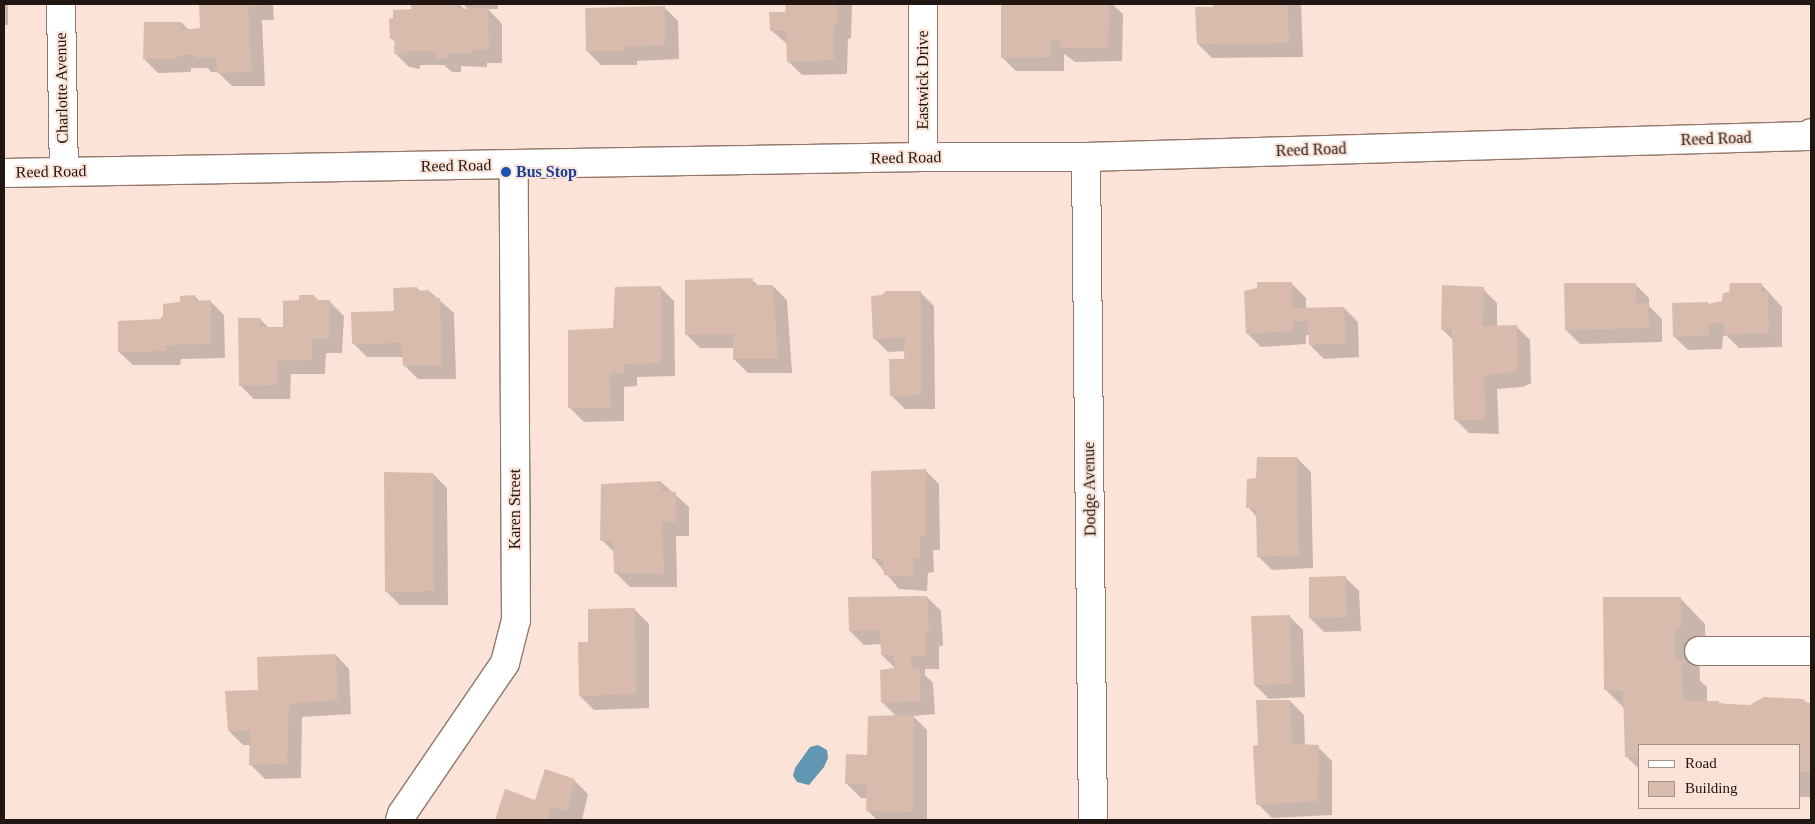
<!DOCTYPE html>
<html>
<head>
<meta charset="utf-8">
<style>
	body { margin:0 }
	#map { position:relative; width:1815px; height:824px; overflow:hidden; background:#fbe3d8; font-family:Georgia,serif }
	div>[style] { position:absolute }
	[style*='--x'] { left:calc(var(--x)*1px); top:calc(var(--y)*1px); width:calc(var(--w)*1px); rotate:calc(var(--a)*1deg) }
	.water>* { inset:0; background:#6197b2 }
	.shadow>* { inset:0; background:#0003 }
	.building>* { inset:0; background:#d8bbad }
	.roads { filter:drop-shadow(1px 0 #92776a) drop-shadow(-1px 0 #92776a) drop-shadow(0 1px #92776a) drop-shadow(0 -1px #92776a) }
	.street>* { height:28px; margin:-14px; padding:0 14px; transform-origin:14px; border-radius:14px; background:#fff }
	.secondary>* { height:28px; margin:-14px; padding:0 14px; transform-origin:14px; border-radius:14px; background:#fff }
	.dots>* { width:14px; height:14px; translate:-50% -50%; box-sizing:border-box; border:2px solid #fbe3d8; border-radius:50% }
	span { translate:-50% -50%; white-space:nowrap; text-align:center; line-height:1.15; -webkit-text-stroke:4px #fbe3d8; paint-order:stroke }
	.street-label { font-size:16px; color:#211611 }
	.transit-label { font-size:16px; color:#164399; font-weight:700 }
	.left { translate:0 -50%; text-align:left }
	.frame { position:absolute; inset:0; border:5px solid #211611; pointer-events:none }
	.legend { position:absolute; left:1638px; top:744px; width:162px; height:65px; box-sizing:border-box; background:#fbe3d8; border:1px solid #a49188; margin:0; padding:6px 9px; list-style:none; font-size:15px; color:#211611 }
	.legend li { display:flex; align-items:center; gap:10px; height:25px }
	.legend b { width:25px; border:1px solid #a49188 }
</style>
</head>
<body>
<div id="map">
	<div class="water">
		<div style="clip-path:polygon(818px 745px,827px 750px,828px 758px,824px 767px,809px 785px,797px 782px,793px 776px,795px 768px,810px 747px)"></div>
	</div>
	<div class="shadow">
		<div style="clip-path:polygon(4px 4px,8px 4px,8px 25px,4px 25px)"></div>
		<div style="clip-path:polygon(201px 4px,273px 4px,274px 20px,262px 20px,265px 86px,232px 86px,218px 72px,211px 72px,208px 68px,191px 68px,191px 72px,158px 73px,144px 59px,182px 23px,189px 30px,201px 29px)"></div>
		<div style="clip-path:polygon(449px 4px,459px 4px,465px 10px,469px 10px,463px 4px,498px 4px,498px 9px,488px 9px,502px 24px,502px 63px,487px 63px,487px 67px,461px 66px,461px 72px,452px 72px,444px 65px,420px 65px,420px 69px,409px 67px,395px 53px,396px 43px,391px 38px)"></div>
		<div style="clip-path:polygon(787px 4px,852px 4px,851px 38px,848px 39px,847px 74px,802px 75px,788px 61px,787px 44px,771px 30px,786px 13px)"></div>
		<div style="clip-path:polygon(1002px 4px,1112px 4px,1123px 14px,1122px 61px,1075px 62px,1064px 54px,1064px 71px,1016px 71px,1002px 57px)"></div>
		<div style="clip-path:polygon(1214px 4px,1301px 4px,1303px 57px,1212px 58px,1198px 44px)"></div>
		<div style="clip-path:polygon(664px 7px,678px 21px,679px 59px,637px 61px,637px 65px,601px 65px,587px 51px)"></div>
		<div style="clip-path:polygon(752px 280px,759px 286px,773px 286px,787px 300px,792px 373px,748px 373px,734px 359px,734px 348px,700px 348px,686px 334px)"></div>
		<div style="clip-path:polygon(1292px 284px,1306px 298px,1306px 309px,1344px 308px,1358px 322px,1359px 357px,1324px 359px,1310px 345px,1310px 335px,1306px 335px,1306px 344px,1261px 347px,1247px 333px,1258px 289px)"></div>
		<div style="clip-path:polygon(1635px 284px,1649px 298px,1649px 306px,1662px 319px,1662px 342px,1580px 344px,1566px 330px)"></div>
		<div style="clip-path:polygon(1761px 284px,1782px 307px,1782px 347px,1739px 348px,1727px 336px,1723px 336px,1722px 349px,1688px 350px,1674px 336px,1708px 303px,1710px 305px,1723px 302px)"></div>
		<div style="clip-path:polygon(660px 287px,674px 301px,675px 376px,637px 377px,637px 386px,624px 387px,624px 421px,584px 422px,570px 408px)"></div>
		<div style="clip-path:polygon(417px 288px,421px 292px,429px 291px,454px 313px,456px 379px,418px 379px,404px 365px,403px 357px,367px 357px,353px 343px,395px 312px)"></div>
		<div style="clip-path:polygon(1483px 289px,1497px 303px,1497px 327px,1516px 326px,1530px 340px,1531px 383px,1523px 387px,1497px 389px,1499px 434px,1469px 433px,1455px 419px,1454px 341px,1442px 329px)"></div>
		<div style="clip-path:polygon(920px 292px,934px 306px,935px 409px,905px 409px,891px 395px,905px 360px,906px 351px,888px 352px,874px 338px)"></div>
		<div style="clip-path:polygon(195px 296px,200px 302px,210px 301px,224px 315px,225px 358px,181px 359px,180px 365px,133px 365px,119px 352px,164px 316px)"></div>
		<div style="clip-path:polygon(314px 296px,319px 301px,330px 302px,344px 316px,342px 353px,326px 353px,325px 374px,291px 374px,290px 399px,254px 399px,240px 385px,260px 319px,269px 328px,284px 328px,300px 302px)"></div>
		<div style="clip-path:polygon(1297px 458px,1311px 472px,1313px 568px,1272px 570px,1258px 556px,1257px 517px,1248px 507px,1257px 479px)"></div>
		<div style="clip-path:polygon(925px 470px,939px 484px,940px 550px,933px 550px,934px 572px,928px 573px,927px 591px,899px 589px,874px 559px)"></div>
		<div style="clip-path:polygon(433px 474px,447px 488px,448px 605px,400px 605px,386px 591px)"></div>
		<div style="clip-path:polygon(661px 482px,689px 507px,689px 536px,676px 536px,677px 587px,630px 587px,616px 573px,615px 553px,602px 540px)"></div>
		<div style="clip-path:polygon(1345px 577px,1359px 591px,1361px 631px,1324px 632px,1310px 618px)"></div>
		<div style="clip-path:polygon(927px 597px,941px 611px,943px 646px,939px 646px,939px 669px,925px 669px,925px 675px,933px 683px,935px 714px,913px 716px,927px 730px,927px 820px,877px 820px,868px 811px,868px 798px,861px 798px,847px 784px,896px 716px,883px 703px,896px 669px,882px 655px,882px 644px,864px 645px,850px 631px)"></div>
		<div style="clip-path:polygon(1680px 598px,1705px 624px,1706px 653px,1699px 653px,1700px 681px,1707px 687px,1707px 702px,1750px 706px,1804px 701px,1811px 704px,1811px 797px,1799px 797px,1799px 745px,1639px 745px,1639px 769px,1626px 756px,1625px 709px,1605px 689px)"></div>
		<div style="clip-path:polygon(635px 610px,649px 624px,649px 708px,594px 710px,580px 696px,589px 643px)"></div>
		<div style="clip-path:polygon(1289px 616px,1303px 630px,1305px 697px,1269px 699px,1255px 685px)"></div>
		<div style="clip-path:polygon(336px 655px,349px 669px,351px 714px,302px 717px,301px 778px,265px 779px,251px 765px,251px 745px,243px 745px,229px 731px,259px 692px)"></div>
		<div style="clip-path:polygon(1290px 701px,1304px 715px,1305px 746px,1318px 747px,1332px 761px,1332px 815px,1272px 818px,1258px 804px,1259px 747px)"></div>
		<div style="clip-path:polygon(574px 780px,588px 794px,582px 820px,496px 820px,506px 790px,536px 802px)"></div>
	</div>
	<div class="building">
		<div style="clip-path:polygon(199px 4px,260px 4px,260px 6px,248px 7px,252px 72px,217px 73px,216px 58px,196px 58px,197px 55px,178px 55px,177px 59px,143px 59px,144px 22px,182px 22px,182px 30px,200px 28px)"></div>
		<div style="clip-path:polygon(411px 4px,457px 4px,457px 9px,488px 8px,489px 49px,474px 50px,473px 53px,448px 53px,447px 59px,437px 59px,437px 51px,407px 51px,406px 55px,394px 54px,395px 39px,390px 39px,389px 19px,393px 18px,393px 10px,411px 9px)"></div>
		<div style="clip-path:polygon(786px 4px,838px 4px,838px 25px,834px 25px,834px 60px,787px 62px,786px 31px,770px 31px,769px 12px,785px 12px)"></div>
		<div style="clip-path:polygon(1001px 4px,1109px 4px,1108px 48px,1060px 48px,1060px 40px,1051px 40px,1051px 57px,1001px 58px)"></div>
		<div style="clip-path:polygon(1213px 4px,1288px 4px,1289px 43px,1197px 44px,1195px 7px,1213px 7px)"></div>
		<div style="clip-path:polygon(665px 6px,665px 45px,624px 47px,624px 51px,586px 51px,585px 8px)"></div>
		<div style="clip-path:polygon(753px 278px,752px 285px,773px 285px,778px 359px,733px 359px,733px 334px,685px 335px,685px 280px)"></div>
		<div style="clip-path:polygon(1257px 282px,1292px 282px,1292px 305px,1295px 308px,1344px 307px,1346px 343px,1309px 345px,1308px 321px,1293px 321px,1293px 331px,1246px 334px,1244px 291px,1257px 288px)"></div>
		<div style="clip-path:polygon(1564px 283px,1636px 283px,1636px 303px,1648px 303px,1649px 328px,1565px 330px)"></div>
		<div style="clip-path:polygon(1730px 283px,1762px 283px,1761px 291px,1768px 292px,1769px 333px,1724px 335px,1723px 322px,1709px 323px,1709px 335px,1673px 337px,1672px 303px,1708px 302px,1708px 304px,1722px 301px,1723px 293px,1729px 292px)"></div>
		<div style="clip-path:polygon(1442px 285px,1484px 287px,1483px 326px,1517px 325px,1518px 369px,1509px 373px,1484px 375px,1485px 420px,1454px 420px,1452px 329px,1441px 330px)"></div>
		<div style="clip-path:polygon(661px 286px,661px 363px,623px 364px,624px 373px,610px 373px,611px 408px,568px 408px,568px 330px,613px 328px,615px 287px)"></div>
		<div style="clip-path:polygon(417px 287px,418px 291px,429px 290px,429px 297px,440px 298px,442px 365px,403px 366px,401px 343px,352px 344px,351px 312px,394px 311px,393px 288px)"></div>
		<div style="clip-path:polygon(886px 291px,921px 291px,921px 395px,890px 396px,889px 359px,904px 359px,905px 337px,873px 339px,871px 296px,882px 295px)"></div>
		<div style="clip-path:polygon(195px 295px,195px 301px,211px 300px,211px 344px,167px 345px,167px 351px,118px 352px,118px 321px,160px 319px,163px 315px,163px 304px,180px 302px,180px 296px)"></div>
		<div style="clip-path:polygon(299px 295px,314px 295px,315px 300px,330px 300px,329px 339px,312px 339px,312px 360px,277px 361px,277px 385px,239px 386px,238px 318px,261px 318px,260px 327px,283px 327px,283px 301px,299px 300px)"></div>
		<div style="clip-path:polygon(1257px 457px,1297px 457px,1299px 555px,1257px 557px,1256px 508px,1246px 508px,1247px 479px,1256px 478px)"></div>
		<div style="clip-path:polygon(926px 469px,926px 536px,920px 536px,920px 558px,914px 559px,914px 577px,884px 575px,883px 559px,872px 559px,871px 471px)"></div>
		<div style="clip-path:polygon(384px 472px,433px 473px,434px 591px,385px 592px)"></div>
		<div style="clip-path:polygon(661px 481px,662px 491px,676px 492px,676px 522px,662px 522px,664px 574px,614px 573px,613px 541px,600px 541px,601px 484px)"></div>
		<div style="clip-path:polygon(1346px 576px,1347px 617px,1309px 618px,1309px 577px)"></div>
		<div style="clip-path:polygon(927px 596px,929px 633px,926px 632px,926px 656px,911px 656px,912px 668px,919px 668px,921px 701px,881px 703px,880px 670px,894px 668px,894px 655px,881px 655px,880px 630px,849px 631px,848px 597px)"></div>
		<div style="clip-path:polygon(1603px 597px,1681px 597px,1681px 629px,1675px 628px,1675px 661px,1682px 661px,1683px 701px,1719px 701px,1719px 704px,1750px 705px,1764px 697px,1804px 699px,1805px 703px,1811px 703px,1811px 772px,1799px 772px,1799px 745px,1639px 745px,1639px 757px,1625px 757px,1623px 691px,1604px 690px)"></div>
		<div style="clip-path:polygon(635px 608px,636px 694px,579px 696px,578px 642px,588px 642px,588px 609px)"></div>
		<div style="clip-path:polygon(1290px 615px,1292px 684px,1254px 685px,1251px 616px)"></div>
		<div style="clip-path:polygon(336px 654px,338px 700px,289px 704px,287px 764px,249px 765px,250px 731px,228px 731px,225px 691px,258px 690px,257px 657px)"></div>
		<div style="clip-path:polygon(1256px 700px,1290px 700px,1292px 744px,1319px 745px,1318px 801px,1256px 805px,1253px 746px,1258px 745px)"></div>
		<div style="clip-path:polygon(914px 715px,913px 812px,866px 811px,867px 785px,845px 784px,846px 754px,867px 755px,868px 716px)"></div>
		<div style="clip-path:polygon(545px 769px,575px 779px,567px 812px,552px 806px,547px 820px,495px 820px,505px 789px,535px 800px)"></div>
	</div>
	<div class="roads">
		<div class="street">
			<div style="--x:61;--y:4;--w:168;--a:89"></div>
			<div style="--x:923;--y:4;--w:153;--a:90"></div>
			<div style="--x:1086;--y:157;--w:663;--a:89.4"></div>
			<div style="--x:1699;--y:651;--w:112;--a:0"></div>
			<div style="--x:400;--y:820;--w:6;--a:-72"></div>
			<div style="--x:402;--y:814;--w:183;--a:-55.7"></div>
			<div style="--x:505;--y:663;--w:44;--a:-75.7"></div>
			<div style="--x:516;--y:620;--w:455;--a:-90.3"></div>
		</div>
		<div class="secondary">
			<div style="--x:4;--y:173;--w:919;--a:-1"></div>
			<div style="--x:923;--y:157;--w:163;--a:0"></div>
			<div style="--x:1086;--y:157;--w:722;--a:-1.67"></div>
			<div style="--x:1808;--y:136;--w:4;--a:-45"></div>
		</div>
	</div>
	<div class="dots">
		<div style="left:506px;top:172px;background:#1a4fb4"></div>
	</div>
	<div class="street-label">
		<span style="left:923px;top:80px;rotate:-90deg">Eastwick Drive</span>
		<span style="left:62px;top:88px;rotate:-91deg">Charlotte Avenue</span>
		<span style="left:1716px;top:139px;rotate:-2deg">Reed Road</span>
		<span style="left:1311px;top:150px;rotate:-2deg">Reed Road</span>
		<span style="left:906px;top:158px;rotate:-1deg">Reed Road</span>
		<span style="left:456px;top:166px;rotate:-1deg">Reed Road</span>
		<span style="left:51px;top:172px;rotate:-1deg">Reed Road</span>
		<span style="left:1090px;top:489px;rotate:-91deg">Dodge Avenue</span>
		<span style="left:515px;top:509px;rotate:-90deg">Karen Street</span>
	</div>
	<div class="transit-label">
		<span class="left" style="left:516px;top:172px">Bus Stop</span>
	</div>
	<div class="frame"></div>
	<ul class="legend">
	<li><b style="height:6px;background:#fff"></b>Road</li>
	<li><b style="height:14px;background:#d8bbad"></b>Building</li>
	</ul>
</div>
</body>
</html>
